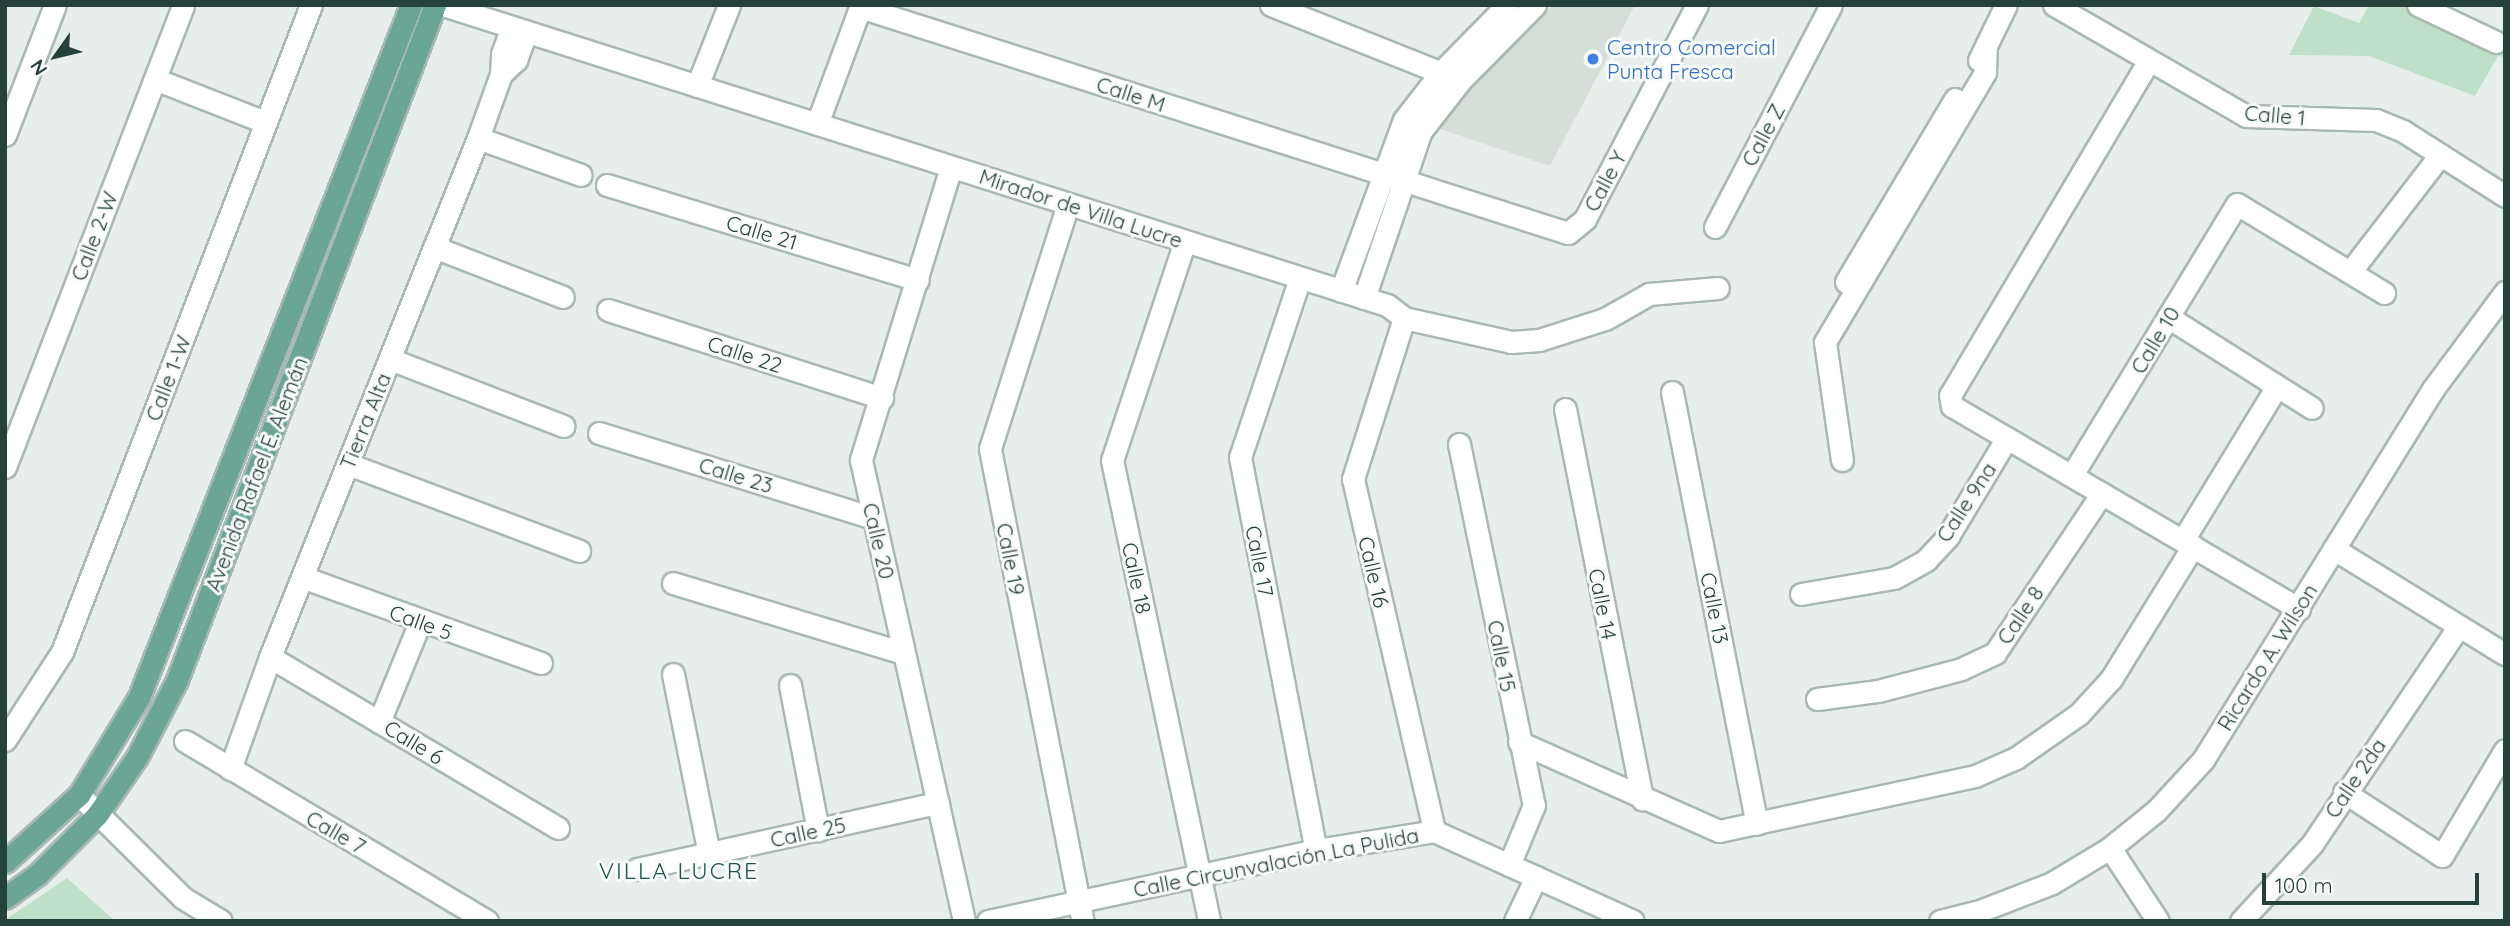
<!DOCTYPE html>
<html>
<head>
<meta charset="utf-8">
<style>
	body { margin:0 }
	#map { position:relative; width:2510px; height:926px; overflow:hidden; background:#e6efeb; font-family:Quicksand,sans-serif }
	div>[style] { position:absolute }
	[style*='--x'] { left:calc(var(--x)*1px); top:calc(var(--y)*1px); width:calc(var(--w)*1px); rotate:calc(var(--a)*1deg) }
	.built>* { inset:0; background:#d4dfda }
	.green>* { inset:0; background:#bfe0c8 }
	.roads { filter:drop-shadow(2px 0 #a8b8b2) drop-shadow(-2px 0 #a8b8b2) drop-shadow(0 2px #a8b8b2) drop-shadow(0 -2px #a8b8b2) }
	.minor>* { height:21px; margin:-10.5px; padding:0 10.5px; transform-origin:10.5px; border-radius:10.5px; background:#fff }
	.major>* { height:21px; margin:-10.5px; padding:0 10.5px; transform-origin:10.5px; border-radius:10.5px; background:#6aa596 }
	.dots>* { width:19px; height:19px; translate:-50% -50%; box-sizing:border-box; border:4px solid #f7fbf9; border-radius:50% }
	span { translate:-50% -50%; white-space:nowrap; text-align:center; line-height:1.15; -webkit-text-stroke:6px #f7fbf9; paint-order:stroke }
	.shop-label { font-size:21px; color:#366cbe }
	.left { translate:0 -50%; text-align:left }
	.street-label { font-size:21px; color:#24423a }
	.neighbourhood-label { font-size:23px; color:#1f5548; letter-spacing:2px }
	.frame { position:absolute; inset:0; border:7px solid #24423a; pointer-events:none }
	.north { position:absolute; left:21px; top:21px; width:70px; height:70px; -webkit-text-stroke:5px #f7fbf9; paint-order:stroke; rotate:236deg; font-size:19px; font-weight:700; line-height:28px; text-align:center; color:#24423a }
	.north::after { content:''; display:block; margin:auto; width:24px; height:32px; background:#24423a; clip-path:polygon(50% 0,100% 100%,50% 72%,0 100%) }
	.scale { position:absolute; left:2262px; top:873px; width:217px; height:32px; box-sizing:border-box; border:4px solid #24423a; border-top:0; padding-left:9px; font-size:21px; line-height:24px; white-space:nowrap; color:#24423a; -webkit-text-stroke:5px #f7fbf9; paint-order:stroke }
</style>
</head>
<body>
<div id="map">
	<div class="built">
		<div style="clip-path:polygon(1553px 5px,1635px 5px,1550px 166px,1434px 127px)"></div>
	</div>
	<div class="green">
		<div style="clip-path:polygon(2369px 5px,2416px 5px,2496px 42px,2505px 29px,2505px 58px,2498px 56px,2475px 96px,2369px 56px,2289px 55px,2314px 6px,2359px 23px)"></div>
		<div style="clip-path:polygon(67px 878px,115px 921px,5px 921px,5px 920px)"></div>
	</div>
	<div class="roads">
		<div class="minor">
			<div style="--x:443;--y:5;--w:991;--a:17.63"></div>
			<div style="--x:1387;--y:305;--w:21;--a:37"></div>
			<div style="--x:1404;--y:318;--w:110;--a:12.6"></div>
			<div style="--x:1511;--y:342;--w:28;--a:-4"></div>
			<div style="--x:1539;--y:340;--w:69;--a:-17.7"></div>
			<div style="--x:1605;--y:319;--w:51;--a:-29.6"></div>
			<div style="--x:1649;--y:294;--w:69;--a:-5"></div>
			<div style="--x:1271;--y:5;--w:195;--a:21.7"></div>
			<div style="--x:2054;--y:5;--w:222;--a:30"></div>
			<div style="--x:2246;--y:116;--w:130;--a:1.8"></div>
			<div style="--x:2376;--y:120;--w:29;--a:22"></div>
			<div style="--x:2403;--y:131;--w:121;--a:32.5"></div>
			<div style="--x:2418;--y:5;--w:86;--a:25.4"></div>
			<div style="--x:860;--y:7;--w:743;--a:17.7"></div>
			<div style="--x:1568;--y:233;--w:22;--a:-39"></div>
			<div style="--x:1585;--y:219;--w:242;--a:-62.4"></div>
			<div style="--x:1979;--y:60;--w:61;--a:-63.9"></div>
			<div style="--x:2148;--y:62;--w:387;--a:120.7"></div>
			<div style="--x:1950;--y:395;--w:11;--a:80"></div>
			<div style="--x:1952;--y:406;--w:402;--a:30.3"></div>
			<div style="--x:501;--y:74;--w:21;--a:-43"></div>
			<div style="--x:516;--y:60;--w:30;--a:-70"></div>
			<div style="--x:155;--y:79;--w:118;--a:21.4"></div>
			<div style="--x:697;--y:86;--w:87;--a:-68.4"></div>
			<div style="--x:817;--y:124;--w:127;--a:-69.7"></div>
			<div style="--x:5;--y:135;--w:139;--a:-69"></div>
			<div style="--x:478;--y:138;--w:109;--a:19.8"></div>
			<div style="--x:951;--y:167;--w:307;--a:107.1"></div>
			<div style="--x:861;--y:460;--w:472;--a:77.4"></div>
			<div style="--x:607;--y:185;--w:325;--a:17"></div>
			<div style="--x:1068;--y:204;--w:257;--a:107.7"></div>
			<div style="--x:990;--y:449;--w:481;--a:78.9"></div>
			<div style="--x:1715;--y:227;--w:250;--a:-62.4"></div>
			<div style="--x:1185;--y:241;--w:231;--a:108.4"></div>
			<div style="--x:1112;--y:460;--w:471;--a:78.1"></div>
			<div style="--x:434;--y:247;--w:138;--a:21.2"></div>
			<div style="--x:2350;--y:272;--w:148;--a:-52.4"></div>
			<div style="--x:1300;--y:278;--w:189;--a:108.5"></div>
			<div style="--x:1240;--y:457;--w:400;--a:79.1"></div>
			<div style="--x:1846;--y:282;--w:213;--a:-59.2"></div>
			<div style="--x:1341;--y:291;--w:182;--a:-69.8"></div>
			<div style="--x:1404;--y:120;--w:62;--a:-52.2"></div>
			<div style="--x:1442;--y:71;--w:93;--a:-45.4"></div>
			<div style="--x:1364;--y:298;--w:176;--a:-71.2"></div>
			<div style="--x:1421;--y:131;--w:63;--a:-52"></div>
			<div style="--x:1460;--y:81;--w:107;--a:-45.4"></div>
			<div style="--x:608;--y:310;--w:288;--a:17.8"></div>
			<div style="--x:2168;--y:317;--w:170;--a:32.3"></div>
			<div style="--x:1404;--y:318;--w:169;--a:107.6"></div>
			<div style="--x:1353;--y:479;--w:361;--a:77"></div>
			<div style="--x:390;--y:359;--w:186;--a:21.1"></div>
			<div style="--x:1672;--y:392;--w:440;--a:78.9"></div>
			<div style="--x:1565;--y:409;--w:398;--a:78.8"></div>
			<div style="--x:599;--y:433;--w:288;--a:17.2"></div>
			<div style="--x:1459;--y:444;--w:369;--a:78.3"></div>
			<div style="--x:1534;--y:805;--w:65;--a:112.6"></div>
			<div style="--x:1842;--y:460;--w:119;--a:-98.2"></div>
			<div style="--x:1825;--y:342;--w:314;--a:-59.3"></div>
			<div style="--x:1985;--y:72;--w:23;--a:-88"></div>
			<div style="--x:348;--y:464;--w:247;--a:20.6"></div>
			<div style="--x:5;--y:467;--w:495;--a:-68.9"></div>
			<div style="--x:2072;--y:475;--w:317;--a:-58.7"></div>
			<div style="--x:2237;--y:204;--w:172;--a:31.2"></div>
			<div style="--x:2183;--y:540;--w:180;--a:-58.6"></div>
			<div style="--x:2334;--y:549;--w:201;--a:31.6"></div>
			<div style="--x:302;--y:577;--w:254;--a:19.8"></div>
			<div style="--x:673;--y:583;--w:241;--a:16.9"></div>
			<div style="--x:1801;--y:594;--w:94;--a:-9.8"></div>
			<div style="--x:1894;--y:578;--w:37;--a:-29"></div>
			<div style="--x:1926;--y:560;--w:33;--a:-47"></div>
			<div style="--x:1948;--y:536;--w:114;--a:-59"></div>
			<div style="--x:270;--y:657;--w:335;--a:30.7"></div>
			<div style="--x:673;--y:674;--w:184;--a:78.7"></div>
			<div style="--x:790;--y:685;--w:148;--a:79.1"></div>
			<div style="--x:1817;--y:699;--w:62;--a:-7.5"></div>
			<div style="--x:1878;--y:691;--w:86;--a:-14.8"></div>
			<div style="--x:1961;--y:669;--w:38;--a:-25"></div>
			<div style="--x:1995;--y:653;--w:192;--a:-56.2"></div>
			<div style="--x:379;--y:722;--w:108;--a:-67.7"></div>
			<div style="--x:5;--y:740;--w:105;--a:-57.1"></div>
			<div style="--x:62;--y:652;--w:693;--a:-68.95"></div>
			<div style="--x:185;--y:741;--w:352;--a:30.8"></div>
			<div style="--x:1519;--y:742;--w:219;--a:24"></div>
			<div style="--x:1719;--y:831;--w:262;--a:-12.1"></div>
			<div style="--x:1975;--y:776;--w:45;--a:-23.7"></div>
			<div style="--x:2016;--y:758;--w:77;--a:-34.9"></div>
			<div style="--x:2079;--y:714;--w:47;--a:-47.6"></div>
			<div style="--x:2111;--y:679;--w:156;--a:-58.3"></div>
			<div style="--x:230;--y:769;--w:119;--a:-70.3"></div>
			<div style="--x:270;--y:657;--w:559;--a:-68.16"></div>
			<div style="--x:478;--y:138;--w:68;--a:-70.2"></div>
			<div style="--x:501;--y:74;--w:20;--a:-87"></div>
			<div style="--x:502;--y:54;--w:29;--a:-70"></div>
			<div style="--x:2344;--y:792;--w:117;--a:33.1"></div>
			<div style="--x:2442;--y:856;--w:123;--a:-59.3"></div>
			<div style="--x:79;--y:795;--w:146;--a:44.7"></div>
			<div style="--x:183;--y:898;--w:44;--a:31.2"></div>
			<div style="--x:2110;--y:848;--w:87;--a:56.7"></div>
			<div style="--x:637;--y:869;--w:308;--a:-12.4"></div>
			<div style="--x:988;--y:921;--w:336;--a:-12.2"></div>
			<div style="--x:1316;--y:850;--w:120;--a:-9.1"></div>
			<div style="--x:1434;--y:831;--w:218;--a:24.3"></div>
			<div style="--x:1515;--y:921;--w:49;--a:-64.5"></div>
			<div style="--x:1940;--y:921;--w:38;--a:-14"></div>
			<div style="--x:1977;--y:912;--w:80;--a:-21.1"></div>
			<div style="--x:2052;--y:883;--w:68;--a:-31.1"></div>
			<div style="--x:2110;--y:848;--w:60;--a:-39"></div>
			<div style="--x:2157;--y:810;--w:68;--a:-47.4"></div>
			<div style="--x:2203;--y:760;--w:437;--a:-58.2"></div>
			<div style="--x:2433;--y:389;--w:121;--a:-53.4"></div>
			<div style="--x:2241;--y:921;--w:105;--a:-47.3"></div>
			<div style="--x:2312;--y:844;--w:263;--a:-56"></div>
		</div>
		<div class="major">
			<div style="--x:5;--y:862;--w:100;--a:-42.2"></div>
			<div style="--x:79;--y:795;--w:115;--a:-58.5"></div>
			<div style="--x:139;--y:697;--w:744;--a:-68.54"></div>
			<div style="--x:5;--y:898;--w:41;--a:-36"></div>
			<div style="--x:38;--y:874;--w:83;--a:-45"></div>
			<div style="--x:97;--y:815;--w:70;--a:-55.4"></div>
			<div style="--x:137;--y:757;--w:87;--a:-62.5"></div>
			<div style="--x:177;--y:680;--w:723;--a:-69.08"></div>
		</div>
	</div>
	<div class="dots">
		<div style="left:1593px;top:59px;background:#3f7fe0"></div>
	</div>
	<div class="shop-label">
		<span class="left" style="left:1607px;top:59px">Centro Comercial<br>Punta Fresca</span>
	</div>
	<div class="street-label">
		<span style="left:1131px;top:94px;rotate:18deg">Calle M</span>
		<span style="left:2275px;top:115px;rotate:5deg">Calle 1</span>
		<span style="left:1763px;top:135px;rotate:-62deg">Calle Z</span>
		<span style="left:1605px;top:181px;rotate:-62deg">Calle Y</span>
		<span style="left:1081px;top:208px;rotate:18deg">Mirador de Villa Lucre</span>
		<span style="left:762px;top:232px;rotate:17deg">Calle 21</span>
		<span style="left:94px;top:236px;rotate:-69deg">Calle 2-W</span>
		<span style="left:2155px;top:340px;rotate:-59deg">Calle 10</span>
		<span style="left:745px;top:354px;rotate:18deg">Calle 22</span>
		<span style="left:168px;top:378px;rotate:-69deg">Calle 1-W</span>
		<span style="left:365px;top:421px;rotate:-68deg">Tierra Alta</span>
		<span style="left:256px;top:474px;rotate:-69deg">Avenida Rafael E. Alemán</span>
		<span style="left:736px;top:475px;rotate:17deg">Calle 23</span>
		<span style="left:1966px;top:502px;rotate:-57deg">Calle 9na</span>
		<span style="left:879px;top:541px;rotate:77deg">Calle 20</span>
		<span style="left:1011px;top:559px;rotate:79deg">Calle 19</span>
		<span style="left:1260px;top:561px;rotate:79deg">Calle 17</span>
		<span style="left:1374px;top:572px;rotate:77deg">Calle 16</span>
		<span style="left:1137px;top:578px;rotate:78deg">Calle 18</span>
		<span style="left:1603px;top:604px;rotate:79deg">Calle 14</span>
		<span style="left:1715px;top:608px;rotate:79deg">Calle 13</span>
		<span style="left:2020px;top:615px;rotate:-56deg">Calle 8</span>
		<span style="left:421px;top:622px;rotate:20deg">Calle 5</span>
		<span style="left:1502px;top:656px;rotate:79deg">Calle 15</span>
		<span style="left:2267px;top:657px;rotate:-58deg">Ricardo A. Wilson</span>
		<span style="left:414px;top:742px;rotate:31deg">Calle 6</span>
		<span style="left:2355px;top:778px;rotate:-56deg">Calle 2da</span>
		<span style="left:336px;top:832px;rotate:30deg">Calle 7</span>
		<span style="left:808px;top:832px;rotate:-12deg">Calle 25</span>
		<span style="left:1276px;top:862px;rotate:-11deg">Calle Circunvalación La Pulida</span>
	</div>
	<div class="neighbourhood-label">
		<span style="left:679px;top:871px">VILLA LUCRE</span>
	</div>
	<div class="frame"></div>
	<div class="north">N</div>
	<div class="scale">100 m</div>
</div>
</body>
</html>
